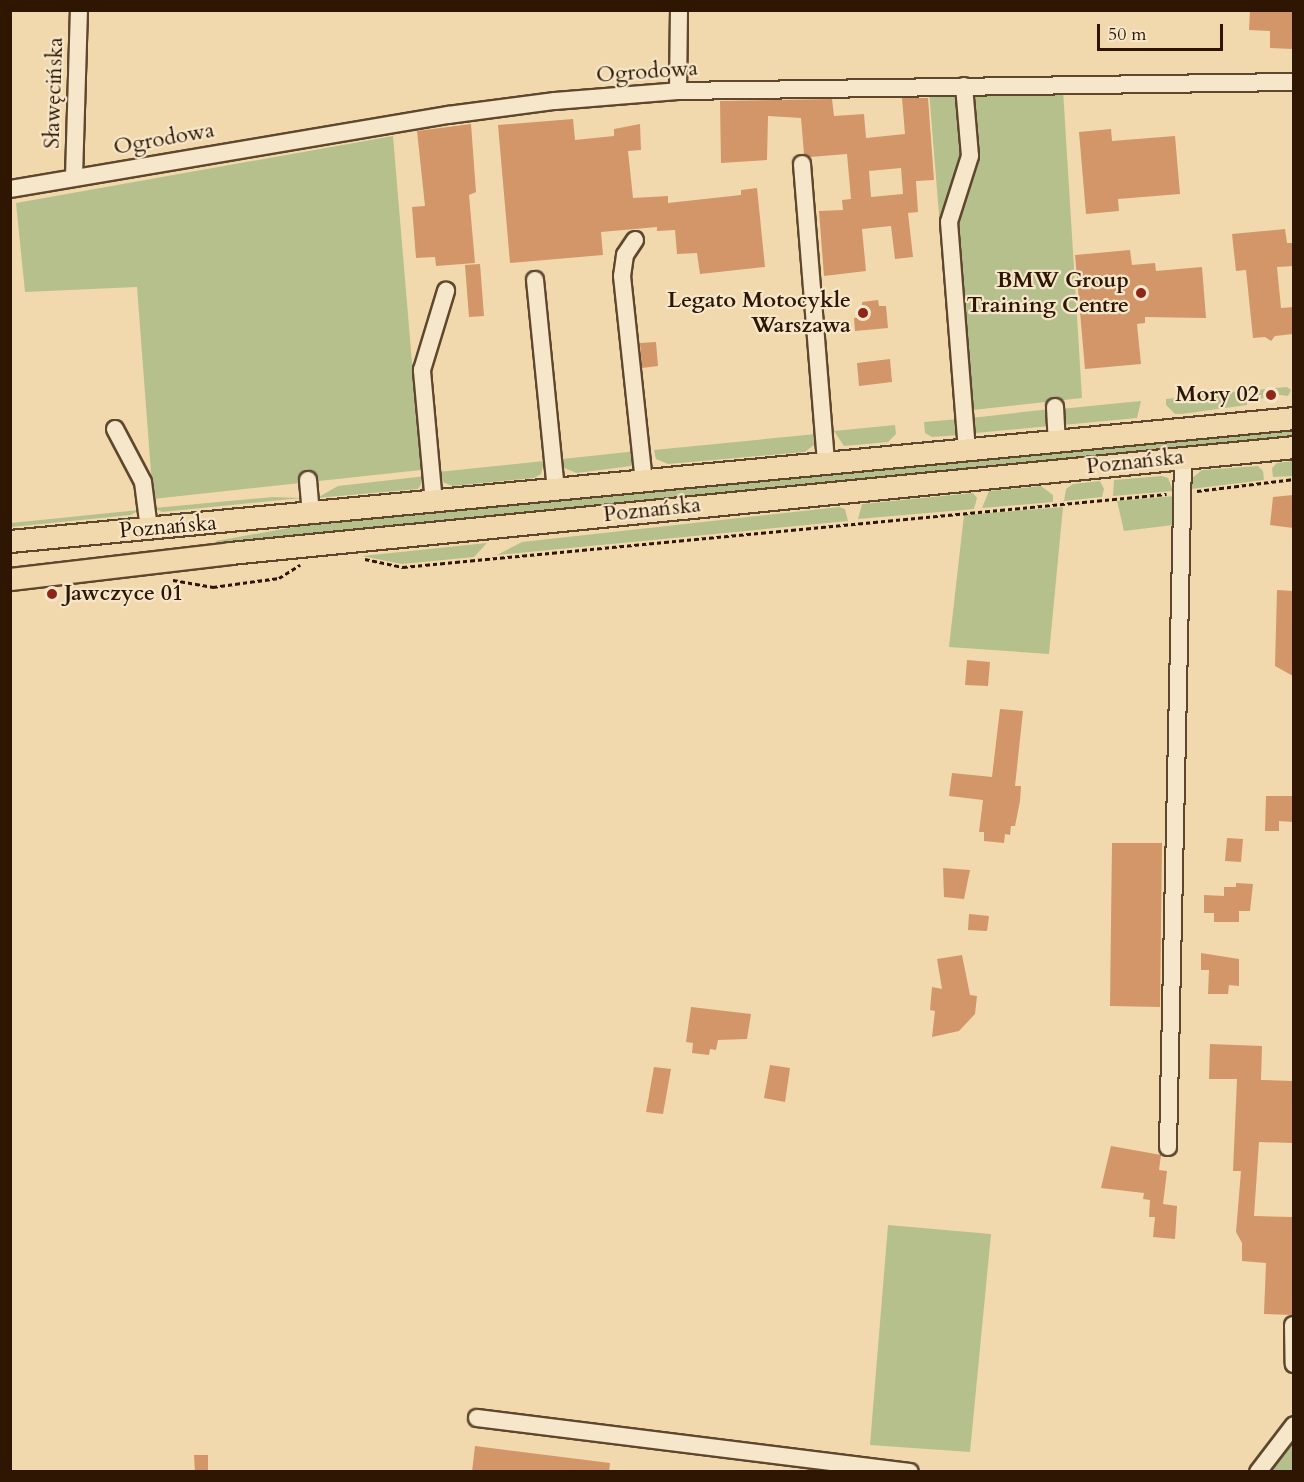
<!DOCTYPE html>
<html>
<head>
<meta charset="utf-8">
<style>
	body { margin:0 }
	#map { position:relative; width:1304px; height:1482px; overflow:hidden; background:#f1d9ad; font-family:Cardo,serif }
	div>[style] { position:absolute }
	[style*='--x'] { left:calc(var(--x)*1px); top:calc(var(--y)*1px); width:calc(var(--w)*1px); rotate:calc(var(--a)*1deg) }
	.green>* { inset:0; background:#b6c08d }
	.building>* { inset:0; background:#d29668 }
	.path>* { height:3px; margin-top:-1.5px; transform-origin:0; background:repeating-linear-gradient(90deg,#2e1602 0 4.5px,transparent 0 7.5px) }
	.roads { filter:drop-shadow(2px 0 #5f472d) drop-shadow(-2px 0 #5f472d) drop-shadow(0 2px #5f472d) drop-shadow(0 -2px #5f472d) }
	.minor>* { height:16px; margin:-8px; padding:0 8px; transform-origin:8px; border-radius:8px; background:#f6e6ca }
	.major>* { height:21px; margin:-10.5px; padding:0 10.5px; transform-origin:10.5px; border-radius:10.5px; background:#f1d9ad }
	.dots>* { width:16px; height:16px; translate:-50% -50%; box-sizing:border-box; border:3px solid #f6e6ca; border-radius:50% }
	span { translate:-50% -50%; white-space:nowrap; text-align:center; line-height:1.15; -webkit-text-stroke:4.5px #f6e6ca; paint-order:stroke }
	.street-label { font-size:22px; color:#2e1602 }
	.poi-label { font-size:22px; color:#2e1602; font-weight:700 }
	.right { translate:-100% -50%; text-align:right }
	.left { translate:0 -50%; text-align:left }
	.frame { position:absolute; inset:0; border:12px solid #2e1602; pointer-events:none }
	.scale { position:absolute; left:1097px; top:24px; width:126px; height:27px; box-sizing:border-box; border:3px solid #2e1602; border-top:0; padding-left:8px; font-size:18px; line-height:21px; white-space:nowrap; color:#2e1602; -webkit-text-stroke:4px #f6e6ca; paint-order:stroke }
</style>
</head>
<body>
<div id="map">
	<div class="green">
		<div style="clip-path:polygon(1063px 90px,1082px 398px,955px 412px,929px 91px)"></div>
		<div style="clip-path:polygon(393px 136px,421px 470px,153px 499px,137px 287px,25px 292px,16px 203px)"></div>
		<div style="clip-path:polygon(1287px 387px,1291px 390px,1288px 396px,1265px 393px,1265px 398px,1256px 399px,1252px 396px,1255px 390px)"></div>
		<div style="clip-path:polygon(1242px 391px,1246px 394px,1247px 405px,1182px 414px,1175px 414px,1166px 405px,1166px 399px)"></div>
		<div style="clip-path:polygon(1141px 401px,1137px 418px,1063px 425px,1060px 409px)"></div>
		<div style="clip-path:polygon(1050px 409px,1050px 426px,976px 433px,972px 428px,971px 418px)"></div>
		<div style="clip-path:polygon(959px 419px,959px 435px,932px 437px,925px 433px,924px 422px)"></div>
		<div style="clip-path:polygon(895px 425px,896px 434px,888px 442px,844px 446px,834px 431px)"></div>
		<div style="clip-path:polygon(1293px 428px,1293px 438px,219px 544px,216px 541px,311px 524px)"></div>
		<div style="clip-path:polygon(816px 434px,815px 444px,805px 452px,668px 464px,656px 459px,654px 450px)"></div>
		<div style="clip-path:polygon(637px 451px,637px 459px,631px 466px,577px 473px,564px 468px,562px 459px)"></div>
		<div style="clip-path:polygon(544px 461px,541px 474px,534px 478px,452px 486px,443px 482px,438px 472px)"></div>
		<div style="clip-path:polygon(1293px 461px,1293px 476px,1273px 477px,1272px 468px,1277px 463px)"></div>
		<div style="clip-path:polygon(1258px 466px,1263px 471px,1264px 480px,1191px 489px,1191px 479px,1202px 470px)"></div>
		<div style="clip-path:polygon(426px 476px,418px 489px,317px 498px,338px 486px)"></div>
		<div style="clip-path:polygon(1162px 476px,1168px 478px,1173px 491px,1113px 496px,1114px 480px)"></div>
		<div style="clip-path:polygon(1100px 481px,1104px 489px,1102px 497px,1064px 501px,1066px 489px,1073px 484px)"></div>
		<div style="clip-path:polygon(1041px 486px,1053px 495px,1053px 502px,982px 508px,989px 491px)"></div>
		<div style="clip-path:polygon(973px 493px,977px 498px,974px 509px,858px 519px,862px 504px)"></div>
		<div style="clip-path:polygon(1174px 496px,1173px 525px,1124px 531px,1117px 501px)"></div>
		<div style="clip-path:polygon(273px 497px,302px 498px,162px 512px,154px 508px)"></div>
		<div style="clip-path:polygon(839px 507px,845px 509px,848px 521px,497px 555px,522px 542px)"></div>
		<div style="clip-path:polygon(1063px 507px,1049px 654px,949px 647px,964px 515px)"></div>
		<div style="clip-path:polygon(139px 510px,131px 515px,11px 527px,11px 523px)"></div>
		<div style="clip-path:polygon(487px 543px,474px 557px,402px 564px,362px 556px)"></div>
		<div style="clip-path:polygon(888px 1225px,991px 1234px,970px 1452px,870px 1445px)"></div>
		<div style="clip-path:polygon(1293px 1441px,1293px 1471px,1270px 1471px)"></div>
	</div>
	<div class="building">
		<div style="clip-path:polygon(1250px 10px,1293px 10px,1293px 49px,1270px 48px,1270px 31px,1249px 30px)"></div>
		<div style="clip-path:polygon(evenodd,902px 98px,928px 98px,934px 180px,916px 181px,918px 212px,908px 213px,913px 257px,895px 259px,891px 226px,862px 229px,866px 271px,824px 276px,819px 211px,843px 210px,842px 200px,851px 199px,847px 154px,810px 157px,804px 154px,801px 118px,768px 116px,767px 160px,721px 163px,720px 101px,832px 99px,834px 116px,864px 114px,866px 138px,905px 134px,902px 98px,901px 168px,903px 194px,871px 197px,869px 171px,901px 168px)"></div>
		<div style="clip-path:polygon(573px 119px,575px 140px,614px 136px,614px 129px,640px 124px,641px 150px,628px 151px,633px 198px,668px 196px,668px 203px,741px 195px,741px 190px,757px 188px,765px 267px,700px 274px,697px 253px,677px 254px,675px 230px,657px 231px,657px 227px,601px 232px,603px 255px,510px 263px,498px 125px)"></div>
		<div style="clip-path:polygon(471px 124px,476px 192px,469px 195px,475px 263px,436px 266px,435px 257px,416px 258px,412px 207px,425px 206px,417px 131px)"></div>
		<div style="clip-path:polygon(1111px 129px,1112px 141px,1175px 136px,1180px 194px,1118px 199px,1119px 211px,1086px 214px,1079px 132px)"></div>
		<div style="clip-path:polygon(1285px 229px,1287px 243px,1293px 243px,1293px 266px,1277px 267px,1281px 308px,1293px 307px,1293px 334px,1275px 336px,1271px 341px,1265px 337px,1253px 338px,1246px 270px,1236px 271px,1232px 234px)"></div>
		<div style="clip-path:polygon(1130px 250px,1132px 265px,1155px 263px,1156px 271px,1202px 267px,1206px 318px,1145px 317px,1145px 323px,1137px 324px,1141px 364px,1085px 369px,1075px 255px)"></div>
		<div style="clip-path:polygon(480px 264px,484px 316px,469px 317px,465px 265px)"></div>
		<div style="clip-path:polygon(878px 300px,879px 306px,886px 306px,888px 328px,855px 331px,854px 318px,863px 317px,862px 302px)"></div>
		<div style="clip-path:polygon(656px 342px,658px 366px,642px 368px,640px 343px)"></div>
		<div style="clip-path:polygon(890px 359px,892px 382px,859px 386px,857px 363px)"></div>
		<div style="clip-path:polygon(1293px 495px,1293px 528px,1270px 525px,1273px 497px)"></div>
		<div style="clip-path:polygon(1277px 590px,1293px 591px,1293px 676px,1275px 666px)"></div>
		<div style="clip-path:polygon(967px 660px,990px 662px,988px 686px,965px 685px)"></div>
		<div style="clip-path:polygon(1000px 709px,1023px 711px,1015px 786px,1021px 786px,1020px 801px,1015px 826px,1011px 826px,1010px 835px,1005px 834px,1004px 843px,984px 841px,984px 832px,979px 832px,983px 800px,949px 796px,952px 773px,992px 777px)"></div>
		<div style="clip-path:polygon(1266px 796px,1292px 796px,1293px 822px,1279px 821px,1279px 831px,1265px 831px)"></div>
		<div style="clip-path:polygon(1227px 838px,1243px 839px,1241px 862px,1225px 861px)"></div>
		<div style="clip-path:polygon(1112px 843px,1162px 843px,1160px 1007px,1110px 1006px)"></div>
		<div style="clip-path:polygon(943px 868px,970px 870px,964px 899px,944px 897px)"></div>
		<div style="clip-path:polygon(1236px 883px,1253px 884px,1250px 911px,1239px 911px,1239px 922px,1214px 922px,1214px 913px,1204px 913px,1204px 895px,1224px 896px,1224px 887px,1236px 887px)"></div>
		<div style="clip-path:polygon(969px 914px,989px 916px,987px 931px,968px 930px)"></div>
		<div style="clip-path:polygon(1201px 953px,1239px 959px,1239px 986px,1229px 985px,1228px 994px,1208px 994px,1209px 970px,1201px 970px)"></div>
		<div style="clip-path:polygon(962px 955px,970px 995px,977px 996px,975px 1014px,959px 1031px,932px 1037px,935px 1011px,930px 1010px,932px 987px,942px 989px,937px 959px)"></div>
		<div style="clip-path:polygon(691px 1007px,751px 1014px,747px 1039px,718px 1040px,716px 1050px,710px 1049px,709px 1055px,692px 1053px,693px 1043px,686px 1042px)"></div>
		<div style="clip-path:polygon(1210px 1044px,1262px 1046px,1261px 1080px,1293px 1081px,1293px 1143px,1259px 1142px,1254px 1216px,1293px 1217px,1293px 1315px,1264px 1314px,1266px 1263px,1242px 1261px,1242px 1243px,1236px 1232px,1241px 1171px,1233px 1171px,1237px 1079px,1209px 1079px)"></div>
		<div style="clip-path:polygon(770px 1065px,790px 1068px,785px 1102px,764px 1098px)"></div>
		<div style="clip-path:polygon(654px 1067px,671px 1069px,663px 1114px,646px 1112px)"></div>
		<div style="clip-path:polygon(1111px 1146px,1161px 1155px,1159px 1170px,1167px 1171px,1163px 1204px,1177px 1206px,1175px 1239px,1153px 1237px,1155px 1217px,1149px 1217px,1150px 1200px,1143px 1199px,1144px 1193px,1101px 1188px)"></div>
		<div style="clip-path:polygon(475px 1446px,610px 1463px,609px 1472px,472px 1472px)"></div>
		<div style="clip-path:polygon(194px 1455px,208px 1455px,208px 1472px,195px 1472px)"></div>
	</div>
	<div class="path">
		<div style="--x:1197;--y:491;--w:98;--a:-7.1"></div>
		<div style="--x:365;--y:559;--w:39;--a:12"></div>
		<div style="--x:403;--y:567;--w:767;--a:-5.46"></div>
		<div style="--x:173;--y:580;--w:41;--a:9.9"></div>
		<div style="--x:213;--y:587;--w:67;--a:-7.8"></div>
		<div style="--x:279;--y:578;--w:25;--a:-32"></div>
	</div>
	<div class="roads">
		<div class="minor">
			<div style="--x:964;--y:86;--w:70;--a:85.1"></div>
			<div style="--x:970;--y:156;--w:69;--a:107.7"></div>
			<div style="--x:949;--y:222;--w:229;--a:85.5"></div>
			<div style="--x:678;--y:91;--w:81;--a:-89.3"></div>
			<div style="--x:802;--y:164;--w:301;--a:85.4"></div>
			<div style="--x:74;--y:177;--w:167;--a:-88.3"></div>
			<div style="--x:10;--y:189;--w:444;--a:-9.6"></div>
			<div style="--x:448;--y:115;--w:108;--a:-7.5"></div>
			<div style="--x:555;--y:101;--w:123;--a:-4.6"></div>
			<div style="--x:678;--y:91;--w:616;--a:-0.84"></div>
			<div style="--x:635;--y:240;--w:18;--a:124"></div>
			<div style="--x:625;--y:255;--w:21;--a:98"></div>
			<div style="--x:622;--y:276;--w:207;--a:83.9"></div>
			<div style="--x:535;--y:280;--w:212;--a:84.3"></div>
			<div style="--x:1055;--y:407;--w:34;--a:87"></div>
			<div style="--x:115;--y:429;--w:60;--a:62.2"></div>
			<div style="--x:143;--y:482;--w:47;--a:82.7"></div>
			<div style="--x:308;--y:480;--w:35;--a:85"></div>
			<div style="--x:434;--y:503;--w:134;--a:-95.2"></div>
			<div style="--x:422;--y:370;--w:83;--a:-73.1"></div>
			<div style="--x:1168;--y:1147;--w:689;--a:-88.75"></div>
			<div style="--x:1293;--y:1325;--w:39;--a:89"></div>
			<div style="--x:477;--y:1418;--w:436;--a:7.1"></div>
			<div style="--x:1258;--y:1472;--w:59;--a:-52.5"></div>
		</div>
		<div class="major">
			<div style="--x:10;--y:541;--w:1290;--a:-5.47"></div>
			<div style="--x:10;--y:579;--w:222;--a:-6.7"></div>
			<div style="--x:230;--y:553;--w:1069;--a:-5.69"></div>
		</div>
	</div>
	<div class="dots">
		<div style="left:1141px;top:293px;background:#8f2418"></div>
		<div style="left:863px;top:313px;background:#8f2418"></div>
		<div style="left:1271px;top:395px;background:#8f2418"></div>
		<div style="left:52px;top:594px;background:#8f2418"></div>
	</div>
	<div class="street-label">
		<span style="left:647px;top:72px;rotate:-4deg">Ogrodowa</span>
		<span style="left:54px;top:93px;rotate:-88deg">Sławęcińska</span>
		<span style="left:164px;top:139px;rotate:-10deg">Ogrodowa</span>
		<span style="left:1135px;top:462px;rotate:-6deg">Poznańska</span>
		<span style="left:652px;top:510px;rotate:-6deg">Poznańska</span>
		<span style="left:168px;top:527px;rotate:-5deg">Poznańska</span>
	</div>
	<div class="poi-label">
		<span class="right" style="left:1129px;top:293px">BMW Group<br>Training Centre</span>
		<span class="right" style="left:851px;top:313px">Legato Motocykle<br>Warszawa</span>
		<span class="right" style="left:1259px;top:395px">Mory 02</span>
		<span class="left" style="left:64px;top:594px">Jawczyce 01</span>
	</div>
	<div class="frame"></div>
	<div class="scale">50 m</div>
</div>
</body>
</html>
